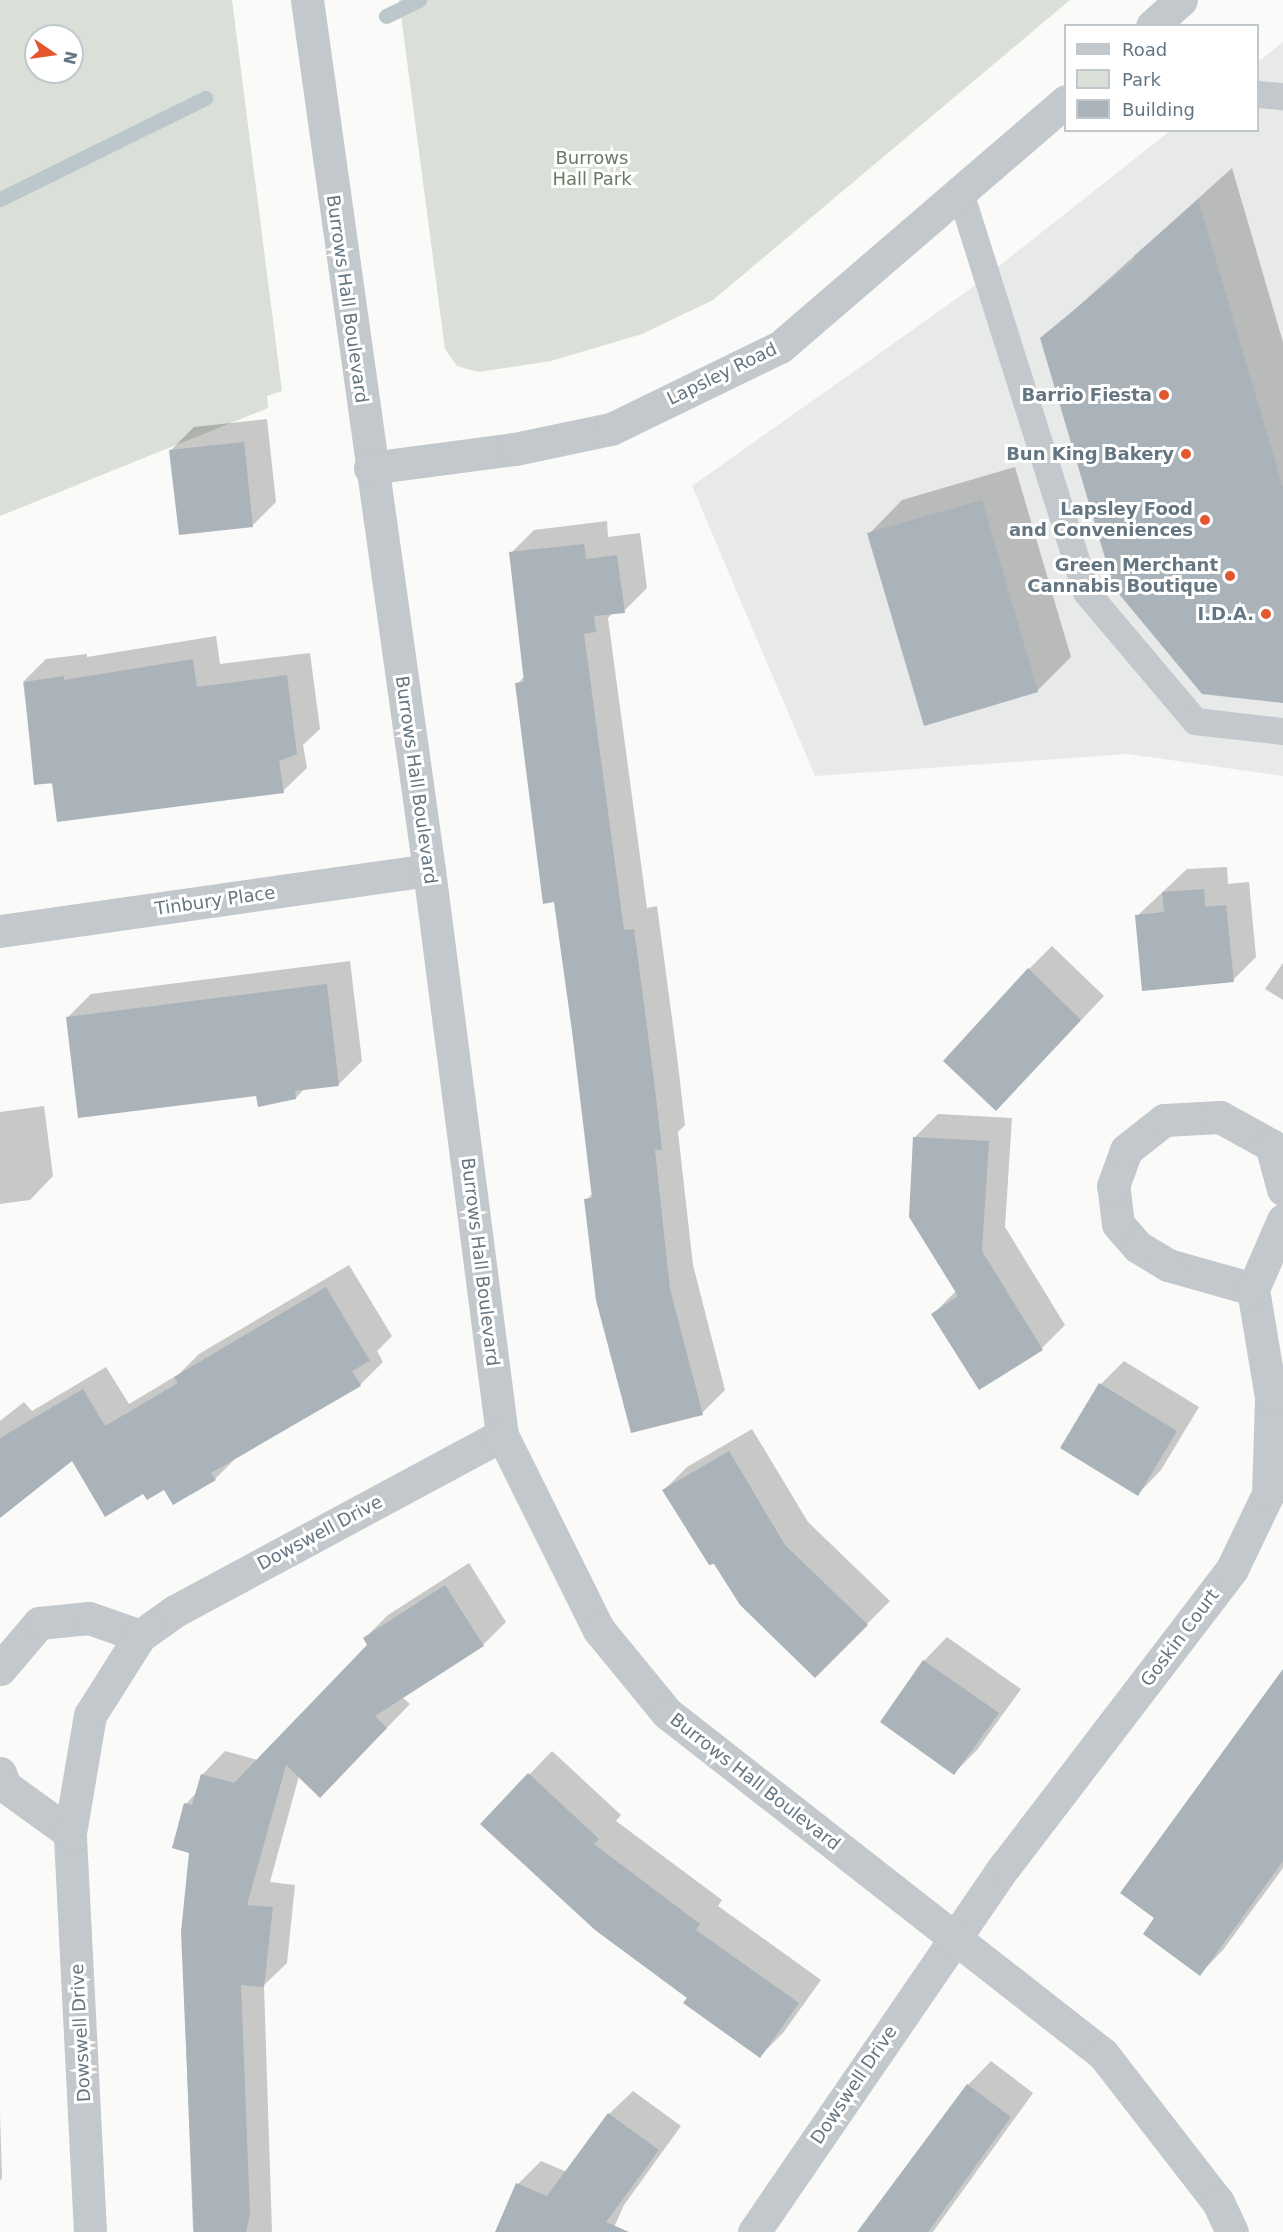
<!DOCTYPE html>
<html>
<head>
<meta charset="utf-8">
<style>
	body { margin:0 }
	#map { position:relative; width:1283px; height:2232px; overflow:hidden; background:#fafaf8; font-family:"DejaVu Sans",sans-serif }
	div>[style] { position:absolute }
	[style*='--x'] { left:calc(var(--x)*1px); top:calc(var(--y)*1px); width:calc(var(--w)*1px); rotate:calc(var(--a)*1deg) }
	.built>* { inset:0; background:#e8e9e9 }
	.green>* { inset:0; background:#dadfd7 }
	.shadow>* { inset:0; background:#0003 }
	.stream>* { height:15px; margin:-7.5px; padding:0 7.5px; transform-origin:7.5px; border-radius:7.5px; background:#bbc7cb }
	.building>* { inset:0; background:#aab3b9 }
	.service>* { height:27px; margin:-13.5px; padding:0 13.5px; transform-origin:13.5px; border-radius:13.5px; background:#c3c8cc }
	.minor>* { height:33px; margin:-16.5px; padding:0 16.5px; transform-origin:16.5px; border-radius:16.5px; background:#c3c8cc }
	.tertiary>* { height:33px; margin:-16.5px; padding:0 16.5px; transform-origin:16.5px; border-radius:16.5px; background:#c3c8cc }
	.dots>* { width:16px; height:16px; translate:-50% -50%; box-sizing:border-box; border:3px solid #fff; border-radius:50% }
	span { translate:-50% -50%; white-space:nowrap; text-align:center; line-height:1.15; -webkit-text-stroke:6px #fff; paint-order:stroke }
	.park-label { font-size:18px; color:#687a64 }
	.street-label { font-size:18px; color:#657683 }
	.poi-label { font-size:18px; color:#657683; font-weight:700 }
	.right { translate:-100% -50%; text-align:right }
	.legend { position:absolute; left:1064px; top:24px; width:195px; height:108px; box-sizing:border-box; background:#fff; border:2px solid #c1c8cd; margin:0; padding:8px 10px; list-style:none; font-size:18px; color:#657683 }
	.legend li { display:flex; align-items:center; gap:12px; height:30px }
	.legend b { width:30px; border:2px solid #c1c8cd }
	.north { position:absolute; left:24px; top:24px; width:60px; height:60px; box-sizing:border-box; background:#fff; border:2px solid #c1c8cd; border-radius:50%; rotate:103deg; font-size:16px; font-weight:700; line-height:24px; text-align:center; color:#657683 }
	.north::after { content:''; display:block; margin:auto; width:21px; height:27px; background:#e4572e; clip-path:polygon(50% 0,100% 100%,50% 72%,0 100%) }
</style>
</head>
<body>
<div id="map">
	<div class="built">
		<div style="clip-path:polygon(1283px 42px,1283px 776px,1128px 754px,815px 776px,692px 486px,966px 292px,1170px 131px,1258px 130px,1258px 62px)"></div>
	</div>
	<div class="green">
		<div style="clip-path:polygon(evenodd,0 0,232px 0,282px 391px,267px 396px,268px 408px,0 516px,0 0,36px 36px,72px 36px,72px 72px,36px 72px,36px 36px)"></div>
		<div style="clip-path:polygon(399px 0,1070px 0,713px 300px,642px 334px,551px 361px,478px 372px,457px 366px,445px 349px)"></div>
	</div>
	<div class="shadow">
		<div style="clip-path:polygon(1232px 168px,1283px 342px,1283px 702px,1042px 339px)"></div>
		<div style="clip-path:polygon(267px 419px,276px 502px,253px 525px,171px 450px,194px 427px)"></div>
		<div style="clip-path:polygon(1015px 467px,1071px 657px,1037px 691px,869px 534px,902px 500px)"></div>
		<div style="clip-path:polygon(607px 521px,608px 537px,640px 533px,647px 588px,624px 611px,614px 612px,608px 618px,647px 908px,657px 906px,677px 1056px,685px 1125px,678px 1132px,693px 1265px,725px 1390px,702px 1413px,586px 1200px,593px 1193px,556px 900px,517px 684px,525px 676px,511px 553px,534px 530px)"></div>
		<div style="clip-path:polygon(216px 636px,220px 664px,310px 653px,320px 729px,303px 745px,307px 768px,283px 791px,35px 783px,23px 682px,46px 659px,87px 654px,87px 657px)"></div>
		<div style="clip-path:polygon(1227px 867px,1228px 884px,1249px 882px,1256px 957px,1233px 980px,1137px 916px,1187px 869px)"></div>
		<div style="clip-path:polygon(1052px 946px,1104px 996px,1019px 1086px,1029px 969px)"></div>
		<div style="clip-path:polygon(350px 961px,362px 1061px,339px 1084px,305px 1088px,296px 1098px,258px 1094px,67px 1018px,91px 994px)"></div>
		<div style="clip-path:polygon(1283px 963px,1283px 1000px,1265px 989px)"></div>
		<div style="clip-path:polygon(44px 1106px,53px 1176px,30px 1200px,0 1204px,0 1112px)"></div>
		<div style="clip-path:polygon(938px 1114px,1012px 1118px,1005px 1227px,1065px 1325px,1042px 1348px,933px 1314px,956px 1291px,915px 1137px)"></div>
		<div style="clip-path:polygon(349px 1265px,392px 1336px,377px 1351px,383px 1362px,360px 1385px,238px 1456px,215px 1479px,143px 1492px,72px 1459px,0 1516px,0 1421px,24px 1402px,32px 1411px,106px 1367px,129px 1404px,179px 1374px,199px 1354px)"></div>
		<div style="clip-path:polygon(1124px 1361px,1199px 1407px,1161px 1470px,1138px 1494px,1101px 1384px)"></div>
		<div style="clip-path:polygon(752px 1429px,808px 1522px,890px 1601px,815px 1676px,664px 1490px,687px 1467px)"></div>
		<div style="clip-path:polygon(469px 1563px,506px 1622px,483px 1645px,402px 1697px,410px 1704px,343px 1773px,299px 1776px,270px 1882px,295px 1885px,287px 1963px,264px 1985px,272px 2232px,193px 2232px,182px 1932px,191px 1852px,186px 1804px,197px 1792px,202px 1775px,225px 1751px,258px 1760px,369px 1645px,365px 1638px,388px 1615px)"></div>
		<div style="clip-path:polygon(947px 1637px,1021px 1689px,977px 1750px,954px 1773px,882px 1721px,924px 1661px)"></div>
		<div style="clip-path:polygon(1283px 1671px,1283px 1868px,1223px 1950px,1200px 1974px,1157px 1918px)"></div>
		<div style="clip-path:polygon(552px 1751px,621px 1815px,616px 1821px,722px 1900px,718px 1906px,821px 1980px,783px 2033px,760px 2056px,482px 1824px)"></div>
		<div style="clip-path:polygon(991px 2061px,1033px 2093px,933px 2232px,860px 2232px,968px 2085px)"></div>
		<div style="clip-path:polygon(633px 2091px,681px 2126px,624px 2205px,612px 2232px,497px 2232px,518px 2184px,541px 2161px,567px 2172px,609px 2114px)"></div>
		<div style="clip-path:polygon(0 2112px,2px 2178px,0 2181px)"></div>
	</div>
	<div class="stream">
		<div style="--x:386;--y:16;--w:37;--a:-26"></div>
		<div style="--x:0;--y:199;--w:229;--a:-26.2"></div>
	</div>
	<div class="building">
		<div style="clip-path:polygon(1198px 200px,1283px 488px,1283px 703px,1202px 694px,1114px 588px,1040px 338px,1136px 259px,1134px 256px)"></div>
		<div style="clip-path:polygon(244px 442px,253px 527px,179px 535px,169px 450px)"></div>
		<div style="clip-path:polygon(982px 500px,1038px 692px,924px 726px,867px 533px)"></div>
		<div style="clip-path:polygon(584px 544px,586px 559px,617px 555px,625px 613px,594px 616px,596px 632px,584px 634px,624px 930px,634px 929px,654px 1080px,662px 1150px,655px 1150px,670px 1289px,703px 1415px,631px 1433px,596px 1300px,584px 1199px,592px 1198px,572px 1031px,554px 902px,543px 904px,515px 683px,524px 682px,509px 552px)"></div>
		<div style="clip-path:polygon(193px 659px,197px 687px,287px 675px,297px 754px,279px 761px,284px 793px,57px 822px,52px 783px,34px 785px,24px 682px,64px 676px,64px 680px)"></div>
		<div style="clip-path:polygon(1204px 889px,1205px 907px,1226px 905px,1234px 982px,1142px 991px,1135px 915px,1164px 912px,1162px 892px)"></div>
		<div style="clip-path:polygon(1028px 968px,1081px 1020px,996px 1111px,943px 1061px)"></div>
		<div style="clip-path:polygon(327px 984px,339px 1086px,295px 1091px,296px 1099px,258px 1107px,256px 1096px,78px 1118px,66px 1017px)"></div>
		<div style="clip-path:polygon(913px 1137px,989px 1141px,982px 1251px,1043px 1350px,979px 1390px,931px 1314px,958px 1296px,909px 1217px)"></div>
		<div style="clip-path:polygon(326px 1287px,370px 1361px,352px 1371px,361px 1386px,211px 1473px,216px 1480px,173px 1505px,164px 1490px,147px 1500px,143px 1494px,105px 1517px,72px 1461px,0 1518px,0 1438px,83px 1389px,105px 1426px,178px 1383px,174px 1377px)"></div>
		<div style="clip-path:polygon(1099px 1383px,1177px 1431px,1138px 1496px,1060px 1448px)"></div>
		<div style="clip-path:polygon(729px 1451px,785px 1545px,868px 1625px,815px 1678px,740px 1605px,714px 1564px,709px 1565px,662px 1490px)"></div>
		<div style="clip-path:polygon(445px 1585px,484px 1646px,375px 1716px,387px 1728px,320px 1798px,286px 1765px,247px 1905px,273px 1907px,264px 1987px,241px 1985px,250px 2214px,246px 2232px,194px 2232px,181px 1932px,189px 1853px,172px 1848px,184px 1803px,192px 1805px,201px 1774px,234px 1783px,367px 1645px,363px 1638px)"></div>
		<div style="clip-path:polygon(923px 1660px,999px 1713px,954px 1775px,880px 1722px)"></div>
		<div style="clip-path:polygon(1283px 1669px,1283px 1861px,1200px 1976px,1143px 1934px,1154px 1918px,1120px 1893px)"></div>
		<div style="clip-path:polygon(528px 1773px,599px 1839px,594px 1844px,700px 1924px,696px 1930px,799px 2003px,760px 2058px,683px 2003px,687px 1998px,595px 1930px,480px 1824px)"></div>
		<div style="clip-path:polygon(967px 2084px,1011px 2117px,928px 2232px,857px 2232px)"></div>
		<div style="clip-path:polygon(608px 2113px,659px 2150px,606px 2222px,629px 2232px,495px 2232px,516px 2183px,547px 2196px)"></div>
	</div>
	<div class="service">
		<div style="--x:1258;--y:94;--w:25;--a:5"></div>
		<div style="--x:960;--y:192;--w:419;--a:72.5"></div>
		<div style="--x:1086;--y:592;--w:169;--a:49.8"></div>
		<div style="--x:1195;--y:721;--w:89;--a:6.5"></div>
	</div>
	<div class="minor">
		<div style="--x:0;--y:931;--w:433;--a:-8.1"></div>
		<div style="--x:1253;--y:1289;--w:88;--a:-164.2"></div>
		<div style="--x:1168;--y:1265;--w:35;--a:-149"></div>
		<div style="--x:1138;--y:1247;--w:30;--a:-131"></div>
		<div style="--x:1118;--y:1224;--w:38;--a:-97"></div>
		<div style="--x:1113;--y:1186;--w:38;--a:-70"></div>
		<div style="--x:1126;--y:1150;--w:48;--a:-38.3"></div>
		<div style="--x:1164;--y:1120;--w:56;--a:-3.1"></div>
		<div style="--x:1220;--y:1117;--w:58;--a:28.8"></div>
		<div style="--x:1271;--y:1145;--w:46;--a:74.7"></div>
		<div style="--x:0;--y:1669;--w:60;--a:-49.7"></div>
		<div style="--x:39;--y:1623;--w:50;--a:-5.7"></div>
		<div style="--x:89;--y:1618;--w:54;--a:19.4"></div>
		<div style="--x:0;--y:1773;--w:14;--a:69"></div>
		<div style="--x:5;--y:1786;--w:80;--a:35.9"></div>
		<div style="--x:90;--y:2232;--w:400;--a:-92.9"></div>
		<div style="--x:70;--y:1833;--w:120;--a:-80.4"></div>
		<div style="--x:90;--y:1715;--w:93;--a:-57.7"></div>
		<div style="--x:140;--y:1636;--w:43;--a:-35.5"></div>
		<div style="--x:175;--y:1611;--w:371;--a:-28.3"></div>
		<div style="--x:754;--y:2232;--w:444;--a:-55.6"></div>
		<div style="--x:1005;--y:1866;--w:374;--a:-52.6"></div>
		<div style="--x:1232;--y:1569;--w:83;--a:-64.4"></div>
		<div style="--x:1268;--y:1494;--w:97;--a:-88.2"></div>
		<div style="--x:1271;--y:1397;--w:109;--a:-99.5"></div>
		<div style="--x:1253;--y:1289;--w:75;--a:-66.5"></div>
	</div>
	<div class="tertiary">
		<div style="--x:307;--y:0;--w:879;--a:82.02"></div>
		<div style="--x:429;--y:870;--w:570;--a:82.64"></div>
		<div style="--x:502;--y:1435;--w:218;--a:63.6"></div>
		<div style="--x:599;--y:1630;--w:107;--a:50.7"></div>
		<div style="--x:667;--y:1713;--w:554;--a:38.03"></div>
		<div style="--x:1103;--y:2054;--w:187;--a:52.2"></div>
		<div style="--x:1218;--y:2202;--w:33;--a:65"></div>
		<div style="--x:1152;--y:26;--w:39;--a:-42"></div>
		<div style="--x:370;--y:468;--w:146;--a:-7.5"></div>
		<div style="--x:515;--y:449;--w:98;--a:-11.8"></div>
		<div style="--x:611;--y:429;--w:188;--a:-25.9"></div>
		<div style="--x:780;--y:347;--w:377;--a:-40.7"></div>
	</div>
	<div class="dots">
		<div style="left:1164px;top:395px;background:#e4572e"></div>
		<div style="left:1186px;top:454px;background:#e4572e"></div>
		<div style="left:1205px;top:520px;background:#e4572e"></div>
		<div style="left:1230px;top:576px;background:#e4572e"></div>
		<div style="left:1266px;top:614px;background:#e4572e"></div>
	</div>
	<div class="park-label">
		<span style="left:592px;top:169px">Burrows<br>Hall Park</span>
	</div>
	<div class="street-label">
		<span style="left:347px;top:299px;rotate:82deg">Burrows Hall Boulevard</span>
		<span style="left:722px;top:374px;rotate:-26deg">Lapsley Road</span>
		<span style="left:416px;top:780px;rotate:82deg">Burrows Hall Boulevard</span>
		<span style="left:215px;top:901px;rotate:-8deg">Tinbury Place</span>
		<span style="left:480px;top:1262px;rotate:83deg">Burrows Hall Boulevard</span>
		<span style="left:320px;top:1533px;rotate:-28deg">Dowswell Drive</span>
		<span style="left:1180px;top:1638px;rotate:-53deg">Goskin Court</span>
		<span style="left:755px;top:1782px;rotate:38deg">Burrows Hall Boulevard</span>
		<span style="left:81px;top:2033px;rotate:-93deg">Dowswell Drive</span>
		<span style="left:854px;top:2085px;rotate:-56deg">Dowswell Drive</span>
	</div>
	<div class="poi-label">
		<span class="right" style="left:1152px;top:395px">Barrio Fiesta</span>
		<span class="right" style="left:1174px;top:454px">Bun King Bakery</span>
		<span class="right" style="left:1193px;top:520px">Lapsley Food<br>and Conveniences</span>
		<span class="right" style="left:1218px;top:576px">Green Merchant<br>Cannabis Boutique</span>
		<span class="right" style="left:1254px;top:614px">I.D.A.</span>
	</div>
	<ul class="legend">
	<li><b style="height:8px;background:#c3c8cc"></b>Road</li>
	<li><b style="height:16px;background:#dadfd7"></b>Park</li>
	<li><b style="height:16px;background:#aab3b9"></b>Building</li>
	</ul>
	<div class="north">N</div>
</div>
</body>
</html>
